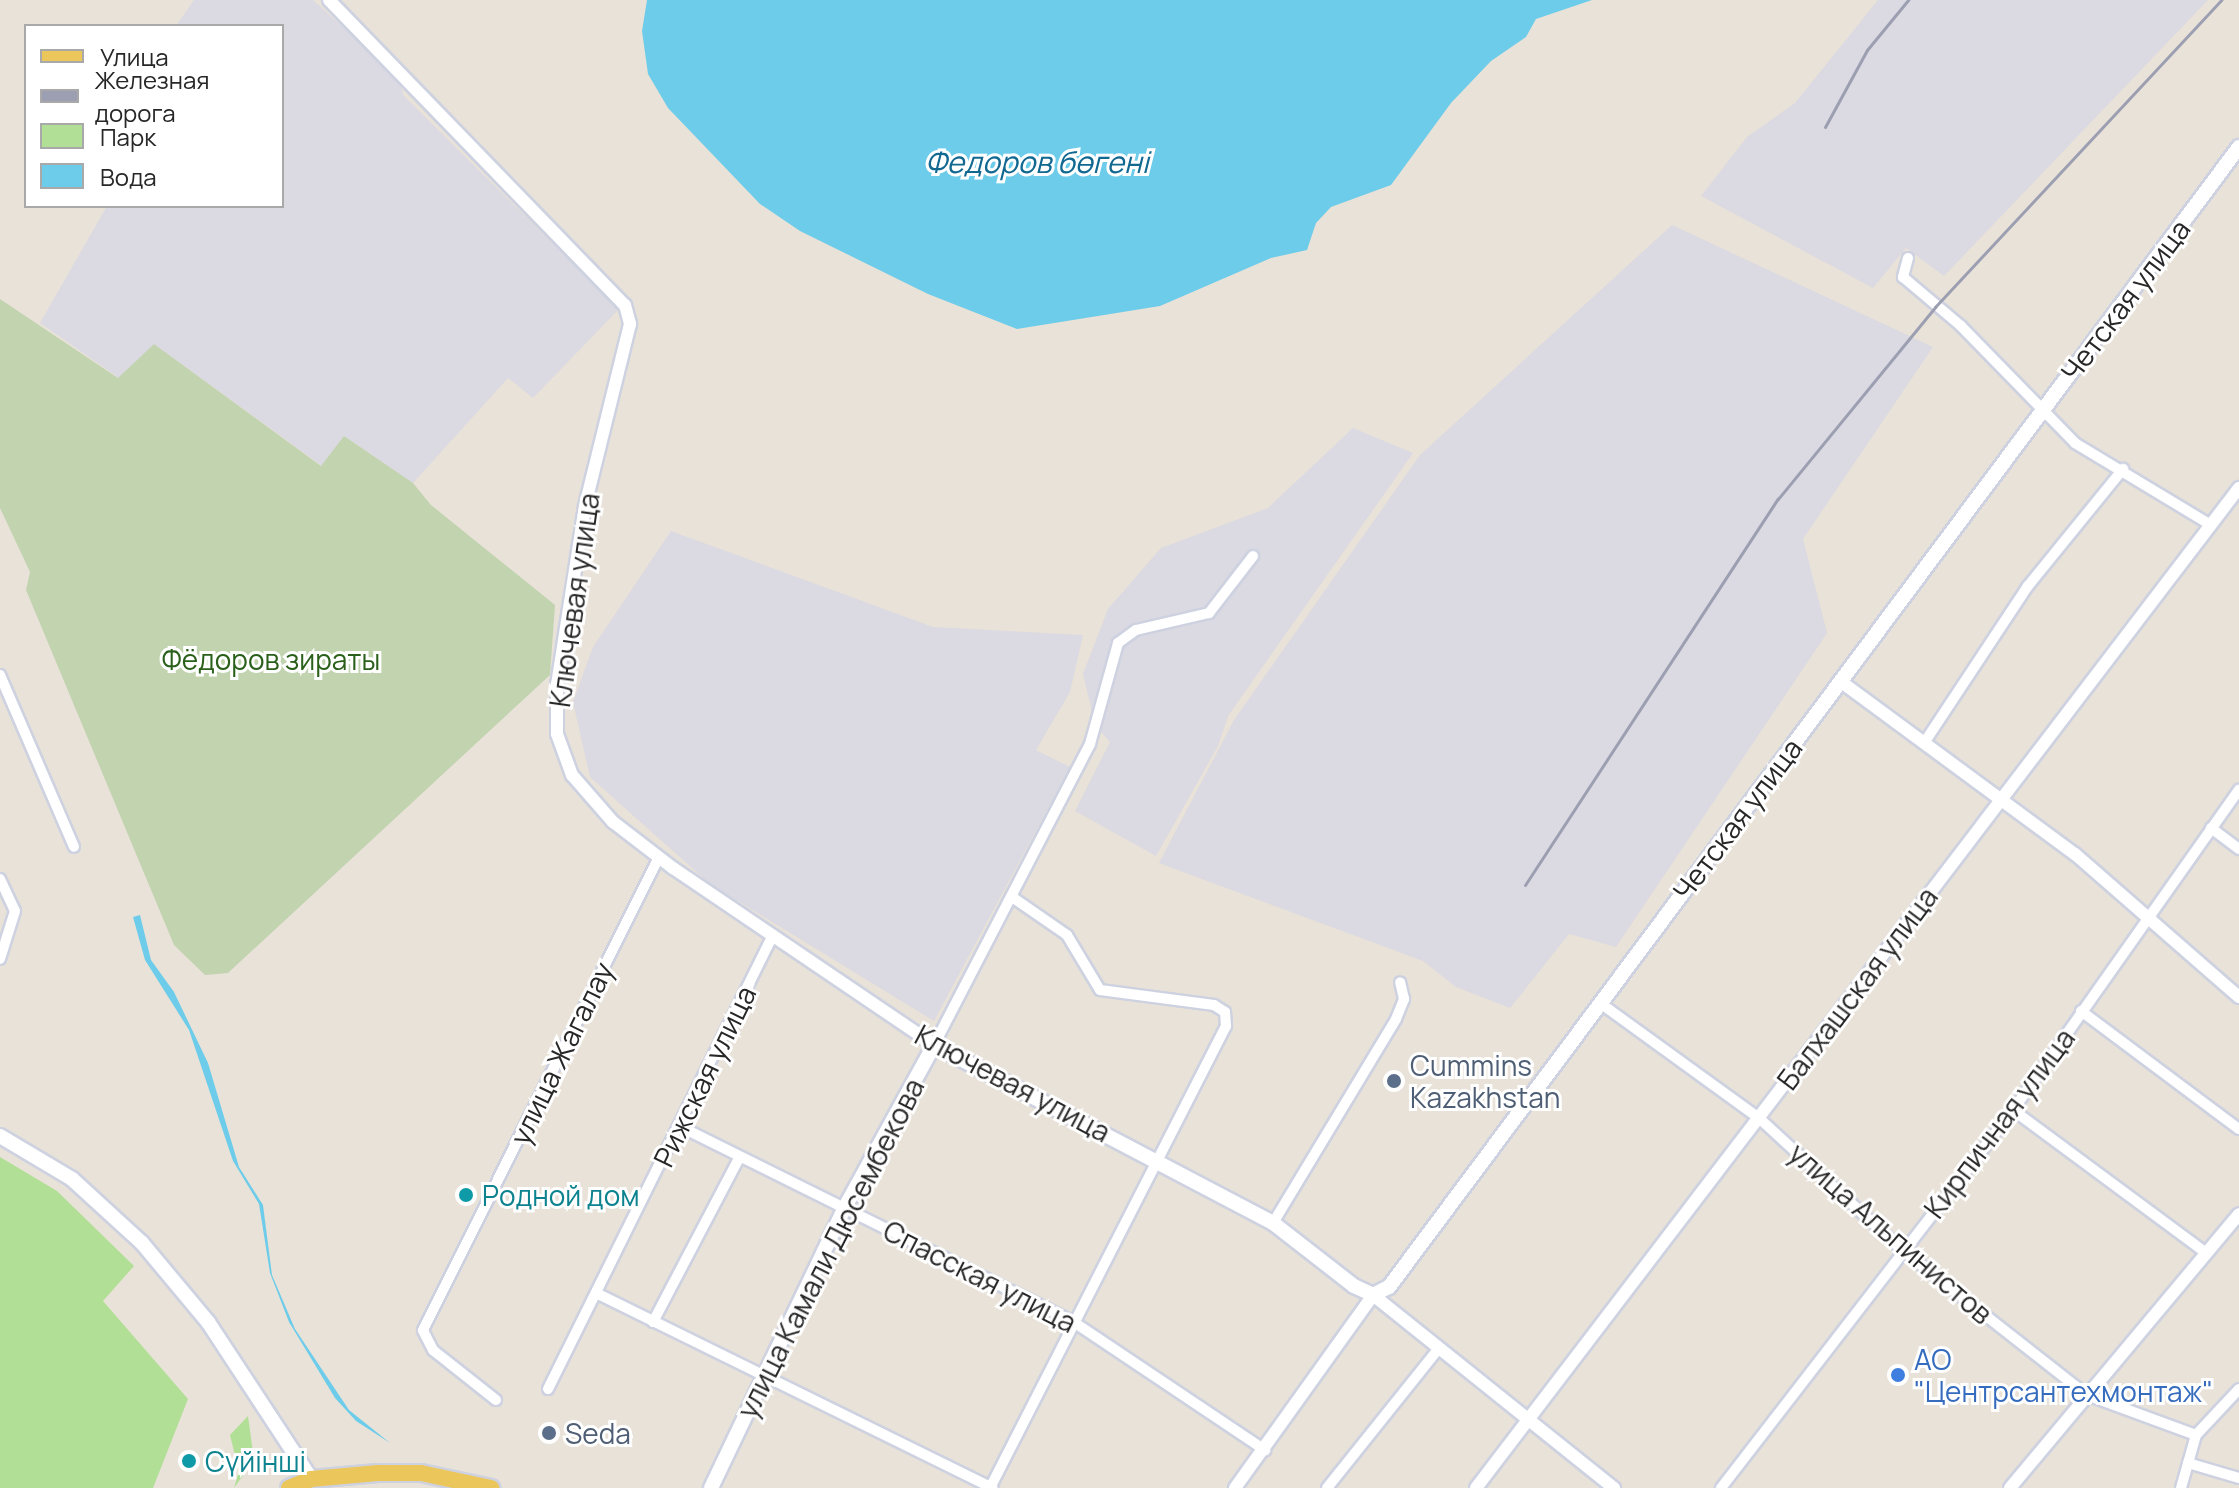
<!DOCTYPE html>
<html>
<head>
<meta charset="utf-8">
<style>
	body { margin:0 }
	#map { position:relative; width:2239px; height:1488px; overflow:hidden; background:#e9e2d8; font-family:Manrope,sans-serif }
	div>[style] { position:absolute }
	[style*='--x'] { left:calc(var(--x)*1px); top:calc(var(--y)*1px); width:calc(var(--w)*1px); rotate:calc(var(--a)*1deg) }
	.industrial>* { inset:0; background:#dbd9e1 }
	.green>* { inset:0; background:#b0df95 }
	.cemetery>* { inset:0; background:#c2d3b0 }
	.water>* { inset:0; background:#6dccea }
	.roads { filter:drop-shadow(2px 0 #ced2e0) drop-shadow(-2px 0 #ced2e0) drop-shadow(0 2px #ced2e0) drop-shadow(0 -2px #ced2e0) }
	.minor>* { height:10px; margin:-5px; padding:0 5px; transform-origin:5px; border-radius:5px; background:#fff }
	.tertiary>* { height:12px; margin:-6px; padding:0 6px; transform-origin:6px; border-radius:6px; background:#fff }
	.secondary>* { height:14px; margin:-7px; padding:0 7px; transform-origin:7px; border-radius:7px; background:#fff }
	.primary>* { height:16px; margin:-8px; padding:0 8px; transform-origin:8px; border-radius:8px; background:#ebc65b }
	.rail>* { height:3px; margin:-1.5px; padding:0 1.5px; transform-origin:1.5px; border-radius:1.5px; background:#9c9fb1 }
	.dots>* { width:22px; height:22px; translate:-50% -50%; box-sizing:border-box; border:4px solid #fff; border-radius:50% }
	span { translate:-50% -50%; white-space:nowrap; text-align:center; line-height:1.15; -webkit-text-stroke:6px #fff; paint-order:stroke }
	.street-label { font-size:28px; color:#272727 }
	.park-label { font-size:28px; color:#2b601b }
	.service-label { font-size:28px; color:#4e5e75 }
	.left { translate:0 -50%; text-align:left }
	.culture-label { font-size:28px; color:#0d838f }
	.shop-label { font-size:28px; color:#366cbe }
	.water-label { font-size:30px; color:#116891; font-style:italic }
	.legend { position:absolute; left:24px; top:24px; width:260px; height:184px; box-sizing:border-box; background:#fff; border:2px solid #a9a9a9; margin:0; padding:10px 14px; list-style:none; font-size:24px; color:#272727 }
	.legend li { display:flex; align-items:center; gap:16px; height:40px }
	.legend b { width:40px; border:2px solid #a9a9a9 }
</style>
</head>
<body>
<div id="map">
	<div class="industrial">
		<div style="clip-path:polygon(194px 0,313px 0,400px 79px,403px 95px,619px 309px,533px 398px,508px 378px,413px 483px,344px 436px,322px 466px,154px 344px,119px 378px,40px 323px,107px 206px,282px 206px,282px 26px,176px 26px)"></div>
		<div style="clip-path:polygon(1878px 0,2208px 0,1944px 276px,1906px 248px,1873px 288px,1701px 196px,1747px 137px,1795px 103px)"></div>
		<div style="clip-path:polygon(1672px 225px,1933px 347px,1803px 539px,1827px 633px,1616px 947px,1569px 934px,1510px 1008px,1456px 987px,1423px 961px,1159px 863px,1234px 720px,1420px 455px)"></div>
		<div style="clip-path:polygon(1353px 428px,1413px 453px,1228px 716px,1218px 746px,1156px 856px,1075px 811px,1110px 742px,1095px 725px,1083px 674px,1108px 609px,1161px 548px,1268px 508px)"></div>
		<div style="clip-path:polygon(671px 531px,933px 627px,1083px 635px,1070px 692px,1036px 750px,1070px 767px,934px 1021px,710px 884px,590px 777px,573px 702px,593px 647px)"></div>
	</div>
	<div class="green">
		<div style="clip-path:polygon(0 1157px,57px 1191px,134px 1266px,103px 1301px,188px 1399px,153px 1488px,0 1488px)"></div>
		<div style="clip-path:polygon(248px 1416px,254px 1460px,234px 1488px,239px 1471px,230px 1435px)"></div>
	</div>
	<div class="cemetery">
		<div style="clip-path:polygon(0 299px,118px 378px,154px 344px,321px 466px,344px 436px,413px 483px,431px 505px,555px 605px,550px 675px,228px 973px,205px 975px,174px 945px,26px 590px,30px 572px,0 508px)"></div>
	</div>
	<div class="water">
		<div style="clip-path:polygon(647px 0,1592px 0,1536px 19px,1526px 37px,1491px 61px,1451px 103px,1391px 185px,1331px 207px,1316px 223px,1307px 250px,1271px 258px,1160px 306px,1017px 329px,928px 294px,800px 231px,760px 204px,668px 108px,648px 74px,642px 31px)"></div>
		<div style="clip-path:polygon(140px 915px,151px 960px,174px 992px,208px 1063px,239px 1167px,263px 1205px,272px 1275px,295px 1329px,349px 1410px,390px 1443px,356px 1421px,335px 1398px,289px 1322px,270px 1273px,259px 1204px,233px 1161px,189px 1030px,145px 960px,133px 917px)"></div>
	</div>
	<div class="roads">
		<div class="minor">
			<div style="--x:1908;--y:258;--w:20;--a:105"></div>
			<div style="--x:1903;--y:277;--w:76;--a:40.2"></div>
			<div style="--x:1961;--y:326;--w:163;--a:45.7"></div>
			<div style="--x:2075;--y:443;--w:159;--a:31.1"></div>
			<div style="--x:0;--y:675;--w:187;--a:66.7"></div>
			<div style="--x:1924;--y:743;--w:188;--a:-56.5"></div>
			<div style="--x:2028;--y:586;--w:151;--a:-50.9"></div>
			<div style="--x:2211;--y:828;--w:35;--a:37"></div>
			<div style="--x:0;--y:879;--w:35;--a:65"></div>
			<div style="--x:15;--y:911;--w:50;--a:107.4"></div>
			<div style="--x:1600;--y:1003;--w:196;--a:35.9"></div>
			<div style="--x:1759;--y:1118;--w:195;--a:42.7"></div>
			<div style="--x:1902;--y:1250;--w:235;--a:38.1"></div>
			<div style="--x:2087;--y:1395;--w:116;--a:20.2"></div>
			<div style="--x:2081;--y:1011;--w:197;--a:36.8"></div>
			<div style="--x:934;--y:1045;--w:339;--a:-62.6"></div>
			<div style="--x:1090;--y:744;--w:105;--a:-74.5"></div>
			<div style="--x:1118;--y:643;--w:22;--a:-36"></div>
			<div style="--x:1136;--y:630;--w:75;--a:-13.1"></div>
			<div style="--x:1209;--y:613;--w:72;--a:-52.3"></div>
			<div style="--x:2013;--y:1110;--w:240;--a:36.5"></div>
			<div style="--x:679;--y:1126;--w:442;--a:26.4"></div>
			<div style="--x:1075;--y:1323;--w:229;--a:33.8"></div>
			<div style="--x:1273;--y:1223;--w:238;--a:-58.9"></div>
			<div style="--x:1396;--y:1019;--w:22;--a:-68"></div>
			<div style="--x:1404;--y:999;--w:17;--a:-103"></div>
			<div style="--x:596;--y:1293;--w:442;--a:26.2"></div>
			<div style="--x:653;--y:1322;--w:185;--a:-62.3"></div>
			<div style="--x:548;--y:1389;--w:507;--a:-63.64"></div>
			<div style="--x:496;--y:1400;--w:80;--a:-141.6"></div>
			<div style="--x:433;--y:1350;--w:22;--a:-117"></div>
			<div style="--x:423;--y:1330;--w:529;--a:-63.48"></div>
			<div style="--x:2188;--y:1463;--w:53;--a:16.4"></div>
			<div style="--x:990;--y:1488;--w:519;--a:-62.94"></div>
			<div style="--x:1226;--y:1026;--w:14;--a:-94"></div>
			<div style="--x:1225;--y:1012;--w:13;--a:-148"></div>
			<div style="--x:1214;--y:1005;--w:115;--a:-172.5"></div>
			<div style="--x:1100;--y:990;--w:64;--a:-121"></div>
			<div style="--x:1067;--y:935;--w:67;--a:-145.4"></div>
			<div style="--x:1327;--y:1488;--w:174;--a:-51.3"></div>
			<div style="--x:1721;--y:1488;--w:478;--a:-52.3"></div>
			<div style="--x:2013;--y:1110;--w:392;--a:-54.8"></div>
			<div style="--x:2181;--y:1488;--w:55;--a:-74.2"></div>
			<div style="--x:2196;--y:1435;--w:63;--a:-46.9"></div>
		</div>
		<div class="tertiary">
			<div style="--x:329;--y:0;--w:425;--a:45.9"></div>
			<div style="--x:625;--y:305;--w:20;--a:75"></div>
			<div style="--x:630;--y:324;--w:187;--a:103.9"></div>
			<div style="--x:585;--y:506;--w:180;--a:98.9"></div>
			<div style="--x:557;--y:684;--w:50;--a:90"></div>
			<div style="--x:557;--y:734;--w:44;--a:69.9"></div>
			<div style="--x:572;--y:775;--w:62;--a:48.9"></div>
			<div style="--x:613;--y:822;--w:76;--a:37.5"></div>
			<div style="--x:673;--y:868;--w:315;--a:34.1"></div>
			<div style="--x:1840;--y:681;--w:292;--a:36.4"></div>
			<div style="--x:2075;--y:854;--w:218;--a:41.1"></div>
			<div style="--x:1235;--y:1488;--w:237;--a:-54.4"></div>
			<div style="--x:1373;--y:1295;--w:309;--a:38.7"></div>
			<div style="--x:1476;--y:1488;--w:1258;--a:-52.66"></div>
			<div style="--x:2010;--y:1488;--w:357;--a:-50.1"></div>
		</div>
		<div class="secondary">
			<div style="--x:0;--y:1136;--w:84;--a:30.8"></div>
			<div style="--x:72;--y:1179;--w:95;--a:42.4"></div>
			<div style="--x:142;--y:1243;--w:103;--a:50.1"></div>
			<div style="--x:208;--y:1322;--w:188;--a:56.7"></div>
			<div style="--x:711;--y:1488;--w:311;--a:-64.5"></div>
			<div style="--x:845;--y:1207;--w:185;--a:-61.2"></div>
			<div style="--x:934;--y:1045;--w:383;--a:27.7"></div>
			<div style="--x:1273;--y:1223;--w:103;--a:37.9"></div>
			<div style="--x:1354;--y:1286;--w:21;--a:25"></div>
			<div style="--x:1373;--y:1295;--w:18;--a:-27"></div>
			<div style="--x:1389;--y:1287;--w:1422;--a:-53.29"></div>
		</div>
		<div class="primary">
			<div style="--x:289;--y:1488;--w:24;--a:-22"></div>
			<div style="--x:311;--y:1479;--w:67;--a:-5.1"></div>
			<div style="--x:378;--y:1473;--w:43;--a:0"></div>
			<div style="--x:421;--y:1473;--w:72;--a:12.1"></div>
		</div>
	</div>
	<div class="rail">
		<div style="--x:1825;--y:127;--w:88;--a:-61.4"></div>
		<div style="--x:1867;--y:50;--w:65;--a:-50.6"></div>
		<div style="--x:1525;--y:885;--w:462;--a:-56.8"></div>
		<div style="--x:1778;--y:499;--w:248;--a:-50.7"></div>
		<div style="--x:1935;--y:307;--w:420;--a:-47"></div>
	</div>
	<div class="dots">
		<div style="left:1394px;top:1081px;background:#5c6f8a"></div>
		<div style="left:466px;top:1195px;background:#0f9aa8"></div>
		<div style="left:1898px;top:1375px;background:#3f7fe0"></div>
		<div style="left:549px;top:1433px;background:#5c6f8a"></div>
		<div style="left:189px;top:1461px;background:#0f9aa8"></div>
	</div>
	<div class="street-label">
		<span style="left:2125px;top:300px;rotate:-53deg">Четская улица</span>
		<span style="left:574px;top:600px;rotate:-82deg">Ключевая улица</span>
		<span style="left:1737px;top:819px;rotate:-53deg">Четская улица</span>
		<span style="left:1857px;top:988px;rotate:-53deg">Балхашская улица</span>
		<span style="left:561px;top:1053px;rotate:-64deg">улица Жагалау</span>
		<span style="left:704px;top:1076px;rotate:-64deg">Рижская улица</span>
		<span style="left:1013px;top:1083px;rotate:28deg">Ключевая улица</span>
		<span style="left:1999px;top:1123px;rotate:-53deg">Кирпичная улица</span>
		<span style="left:1891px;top:1233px;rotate:41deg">улица Альпинистов</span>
		<span style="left:830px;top:1248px;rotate:-63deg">улица Камали Дюсембекова</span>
		<span style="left:980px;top:1276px;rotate:27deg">Спасская улица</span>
	</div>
	<div class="park-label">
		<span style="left:271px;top:659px">Фёдоров зираты</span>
	</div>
	<div class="service-label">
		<span class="left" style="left:1410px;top:1081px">Cummins<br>Kazakhstan</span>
		<span class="left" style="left:565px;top:1433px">Seda</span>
	</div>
	<div class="culture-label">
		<span class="left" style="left:482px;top:1195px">Родной дом</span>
		<span class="left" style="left:205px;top:1461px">Сүйінші</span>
	</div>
	<div class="shop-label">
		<span class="left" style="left:1914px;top:1375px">АО<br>"Центрсантехмонтаж"</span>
	</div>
	<div class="water-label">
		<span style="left:1037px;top:162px">Федоров бөгені</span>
	</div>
	<ul class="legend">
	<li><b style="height:10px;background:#ebc65b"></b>Улица</li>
	<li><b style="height:10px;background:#9c9fb1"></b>Железная дорога</li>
	<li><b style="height:22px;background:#b0df95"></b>Парк</li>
	<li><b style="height:22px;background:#6dccea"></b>Вода</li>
	</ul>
</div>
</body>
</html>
